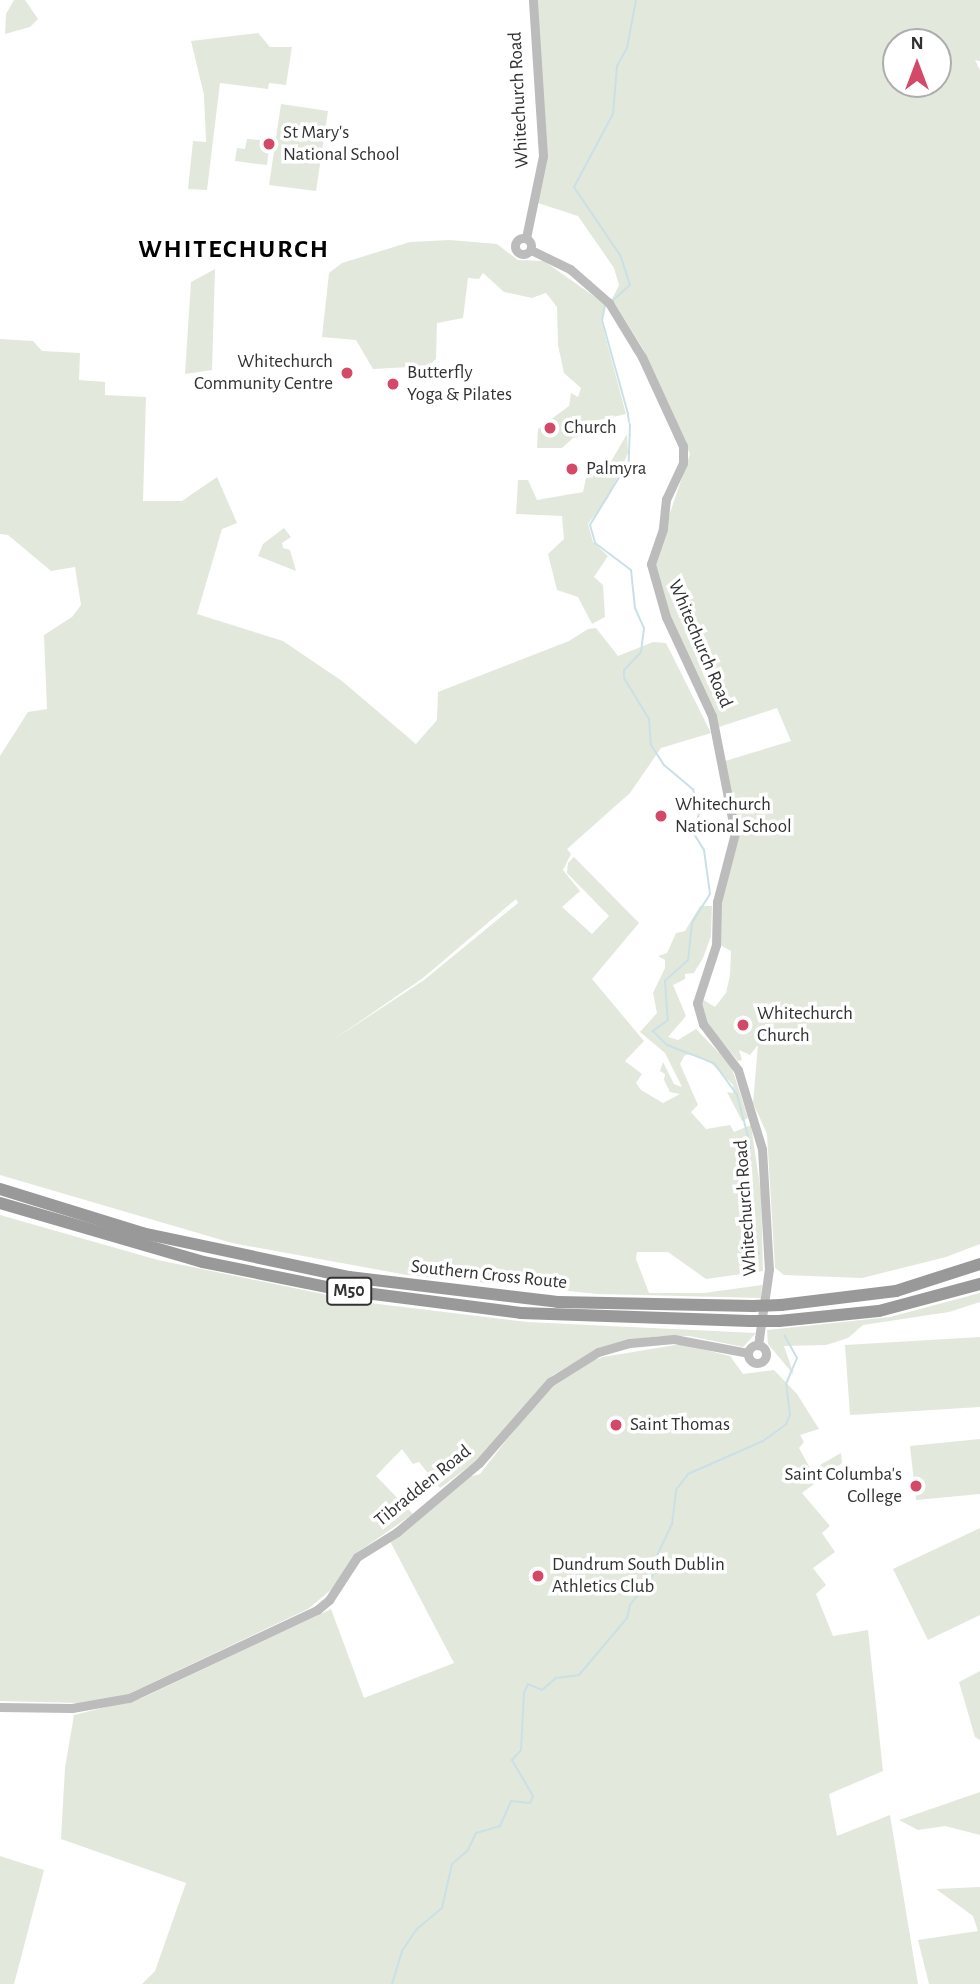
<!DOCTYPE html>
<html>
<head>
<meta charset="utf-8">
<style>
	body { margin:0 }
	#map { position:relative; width:980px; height:1984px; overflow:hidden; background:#fff; font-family:"Alegreya Sans",sans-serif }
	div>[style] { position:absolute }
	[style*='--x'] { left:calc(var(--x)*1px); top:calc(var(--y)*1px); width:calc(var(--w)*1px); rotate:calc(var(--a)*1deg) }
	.green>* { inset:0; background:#e3e8dc }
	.stream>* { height:2px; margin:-1px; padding:0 1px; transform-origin:1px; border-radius:1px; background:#cbe0e6 }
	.secondary>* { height:9px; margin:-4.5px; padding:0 4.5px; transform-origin:4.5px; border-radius:4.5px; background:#bcbcbc }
	.secondary>.ring { margin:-4.5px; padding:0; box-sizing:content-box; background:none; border:9px solid #bcbcbc; border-radius:50% }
	.highway>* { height:12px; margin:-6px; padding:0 6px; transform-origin:6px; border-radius:6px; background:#999 }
	.highway-bridge>* { height:12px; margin:-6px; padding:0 6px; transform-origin:6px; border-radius:6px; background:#999 }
	.dots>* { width:19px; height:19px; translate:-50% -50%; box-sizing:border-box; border:4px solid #fff; border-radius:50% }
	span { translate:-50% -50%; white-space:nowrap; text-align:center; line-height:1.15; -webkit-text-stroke:7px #fff; paint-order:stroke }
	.shield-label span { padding:2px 5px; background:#fff; border:2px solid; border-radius:5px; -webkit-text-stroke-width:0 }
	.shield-label { font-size:18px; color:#323232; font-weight:700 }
	.street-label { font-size:19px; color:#323232 }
	.poi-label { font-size:19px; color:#323232 }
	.left { translate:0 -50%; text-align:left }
	.right { translate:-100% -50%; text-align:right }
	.district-label { font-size:26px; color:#000; font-weight:700; letter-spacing:2px }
	.north { position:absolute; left:882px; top:28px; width:70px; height:70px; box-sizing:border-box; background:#fff; border:2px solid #adadad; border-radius:50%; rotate:0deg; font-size:19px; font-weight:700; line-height:28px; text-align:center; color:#323232 }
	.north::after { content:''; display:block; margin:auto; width:24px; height:32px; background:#d44868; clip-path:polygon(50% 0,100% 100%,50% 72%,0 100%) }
</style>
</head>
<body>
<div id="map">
	<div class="green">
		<div style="clip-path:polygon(14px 0,25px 0,38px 19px,30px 27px,5px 34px,6px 14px)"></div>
		<div style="clip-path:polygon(evenodd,536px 0,980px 0,980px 61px,975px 60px,980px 70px,980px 1244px,946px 1257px,862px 1278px,784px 1275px,775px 1268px,767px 1134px,753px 1103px,758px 1045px,750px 1055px,739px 1050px,742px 1060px,738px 1061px,709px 1026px,701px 1007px,702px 999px,715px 1007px,726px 993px,730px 975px,731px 951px,720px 945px,720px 900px,739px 833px,725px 761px,791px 741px,777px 708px,719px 727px,676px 639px,654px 560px,690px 454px,643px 349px,612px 299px,619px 285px,614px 268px,578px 216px,538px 203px,547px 152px,536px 0,896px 42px,938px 42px,938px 84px,896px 84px,896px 42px)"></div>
		<div style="clip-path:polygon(258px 33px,270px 47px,292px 47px,286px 85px,269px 83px,268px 89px,220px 83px,207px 190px,188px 189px,193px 141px,206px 142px,204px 95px,191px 41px)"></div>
		<div style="clip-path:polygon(281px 104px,328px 111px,316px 191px,269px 185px)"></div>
		<div style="clip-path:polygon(247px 139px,270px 141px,267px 165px,235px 161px,237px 148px,245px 149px)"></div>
		<div style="clip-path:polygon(450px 240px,497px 244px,518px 260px,544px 261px,605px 304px,601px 320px,626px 414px,585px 423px,588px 435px,573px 438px,562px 448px,537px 448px,538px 429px,569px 406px,571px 393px,578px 397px,581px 388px,564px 373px,558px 345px,557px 307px,546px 293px,532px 298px,504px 292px,483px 273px,479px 279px,468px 278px,463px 318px,437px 323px,436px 359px,428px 366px,373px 369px,356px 340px,322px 337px,329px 273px,342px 263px,410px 242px)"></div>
		<div style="clip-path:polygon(215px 269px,212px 370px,185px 374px,191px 282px)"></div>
		<div style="clip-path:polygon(evenodd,0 339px,33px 341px,42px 351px,80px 353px,79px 380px,105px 382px,105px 395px,146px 397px,143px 501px,182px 501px,217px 477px,237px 523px,222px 529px,197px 614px,283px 641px,342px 681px,416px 744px,437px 720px,438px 692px,569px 641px,588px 629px,596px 628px,618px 656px,653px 642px,666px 643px,711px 733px,661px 748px,630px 793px,567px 849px,571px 854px,563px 870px,580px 891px,562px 907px,592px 934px,609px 916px,567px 873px,568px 863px,574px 857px,639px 923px,592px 979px,644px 1041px,625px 1061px,642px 1074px,636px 1083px,641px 1090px,663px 1103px,680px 1094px,670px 1092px,664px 1080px,665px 1074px,660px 1071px,663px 1062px,674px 1084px,682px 1087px,665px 1053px,640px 1032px,657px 1013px,653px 993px,665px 968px,665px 960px,658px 956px,667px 953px,676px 933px,685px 931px,700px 906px,712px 906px,711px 936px,703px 958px,694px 973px,685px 974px,685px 979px,673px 985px,686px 1016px,668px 1037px,678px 1040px,696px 1029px,731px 1065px,748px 1118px,742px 1121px,727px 1092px,733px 1093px,733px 1085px,712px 1064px,691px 1054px,685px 1055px,680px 1064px,698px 1105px,691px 1112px,706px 1129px,730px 1125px,734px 1132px,751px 1125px,761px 1193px,763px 1271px,706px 1279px,668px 1252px,637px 1252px,636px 1259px,649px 1293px,704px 1293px,762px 1285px,761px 1298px,598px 1294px,407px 1275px,232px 1243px,0 1175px,0 756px,28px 712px,47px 709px,44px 635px,72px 617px,81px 605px,75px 567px,51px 571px,8px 535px,0 534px,0 339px,516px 899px,518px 903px,424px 980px,333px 1040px,423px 978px,516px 899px)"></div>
		<div style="clip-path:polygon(627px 434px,628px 453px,608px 498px,588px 524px,593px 542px,608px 556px,594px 577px,603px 585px,605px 617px,592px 624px,578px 597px,557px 590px,548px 554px,564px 539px,562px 516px,516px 514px,518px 480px,528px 480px,537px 500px,583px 492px,586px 478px,606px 470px)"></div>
		<div style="clip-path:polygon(284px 528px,291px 537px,282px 543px,283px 548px,290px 550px,296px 571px,258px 556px,263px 544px)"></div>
		<div style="clip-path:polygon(0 1215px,158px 1260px,362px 1302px,527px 1322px,756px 1333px,743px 1347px,689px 1336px,661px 1336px,628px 1340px,587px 1355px,553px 1375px,479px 1459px,440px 1488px,419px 1462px,413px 1464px,402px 1449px,376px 1476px,413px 1514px,358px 1552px,332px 1589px,308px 1609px,120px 1698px,79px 1703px,0 1701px)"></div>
		<div style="clip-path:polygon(980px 1293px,980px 1302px,949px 1312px,863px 1325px,848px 1338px,826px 1345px,784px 1346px,794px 1375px,768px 1344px,767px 1330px,890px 1317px)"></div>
		<div style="clip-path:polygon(980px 1337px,980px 1407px,850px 1415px,845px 1345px)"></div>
		<div style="clip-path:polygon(681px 1344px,730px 1356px,743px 1374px,774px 1370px,797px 1394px,819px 1429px,800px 1435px,804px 1442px,799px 1448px,811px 1470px,841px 1453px,842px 1463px,802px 1493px,830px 1526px,822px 1533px,835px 1552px,813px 1568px,826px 1585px,816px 1594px,833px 1636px,868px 1630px,883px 1771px,829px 1794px,837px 1836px,890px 1815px,918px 1984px,142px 1984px,155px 1971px,186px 1883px,61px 1839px,65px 1768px,74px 1715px,142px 1698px,331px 1609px,364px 1698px,454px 1663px,390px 1541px,468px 1477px,480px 1474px,548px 1387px,585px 1363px,603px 1357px)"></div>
		<div style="clip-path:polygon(980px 1439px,980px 1494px,916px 1500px,910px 1446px)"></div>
		<div style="clip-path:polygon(980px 1528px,980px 1615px,928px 1640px,893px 1569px)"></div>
		<div style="clip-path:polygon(980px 1671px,980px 1740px,975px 1737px,959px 1682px)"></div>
		<div style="clip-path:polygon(980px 1792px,980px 1835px,945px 1826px,918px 1830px,899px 1820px)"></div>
		<div style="clip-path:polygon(0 1856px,44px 1870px,14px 1984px,0 1984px)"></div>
		<div style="clip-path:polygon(980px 1887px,980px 1984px,929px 1984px,918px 1940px,978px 1931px,973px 1916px,936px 1889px)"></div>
	</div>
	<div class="stream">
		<div style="--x:611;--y:302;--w:25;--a:-42"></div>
		<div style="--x:630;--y:285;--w:32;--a:-108"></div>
		<div style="--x:620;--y:255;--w:82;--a:-124.1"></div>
		<div style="--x:574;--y:187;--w:83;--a:-61.9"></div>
		<div style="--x:613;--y:114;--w:48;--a:-85.2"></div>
		<div style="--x:617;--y:66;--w:21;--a:-61"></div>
		<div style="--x:627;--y:48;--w:49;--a:-79.4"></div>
		<div style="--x:605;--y:305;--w:15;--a:101"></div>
		<div style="--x:602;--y:320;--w:98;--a:74.5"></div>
		<div style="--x:628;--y:415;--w:7;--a:82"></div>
		<div style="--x:630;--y:424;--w:37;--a:92"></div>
		<div style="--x:629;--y:461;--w:75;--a:121.4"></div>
		<div style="--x:590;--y:525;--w:19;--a:74"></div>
		<div style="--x:595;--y:543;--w:45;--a:36.9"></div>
		<div style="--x:631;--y:570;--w:38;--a:84"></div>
		<div style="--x:635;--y:608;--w:22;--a:66"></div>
		<div style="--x:644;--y:628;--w:24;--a:97"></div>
		<div style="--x:641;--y:652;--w:25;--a:133"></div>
		<div style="--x:624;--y:670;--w:8;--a:90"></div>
		<div style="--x:624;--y:678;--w:48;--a:58.6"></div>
		<div style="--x:649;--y:719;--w:26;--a:86"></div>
		<div style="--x:651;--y:745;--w:24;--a:57"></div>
		<div style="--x:664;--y:765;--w:38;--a:40"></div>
		<div style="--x:693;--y:789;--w:25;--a:76"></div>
		<div style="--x:699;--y:813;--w:22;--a:103"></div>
		<div style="--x:694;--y:834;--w:19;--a:58"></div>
		<div style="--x:704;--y:850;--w:44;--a:82.2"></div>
		<div style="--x:710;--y:894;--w:34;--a:122"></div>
		<div style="--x:692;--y:923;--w:37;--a:96"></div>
		<div style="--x:688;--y:960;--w:31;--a:138"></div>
		<div style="--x:665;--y:981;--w:39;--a:86"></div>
		<div style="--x:668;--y:1020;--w:19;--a:144"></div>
		<div style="--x:653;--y:1031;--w:20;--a:45"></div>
		<div style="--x:667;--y:1045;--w:50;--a:21"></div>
		<div style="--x:714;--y:1063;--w:39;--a:54"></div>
		<div style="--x:737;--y:1095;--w:51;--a:75.1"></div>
		<div style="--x:750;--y:1144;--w:92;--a:90"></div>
		<div style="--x:750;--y:1236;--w:20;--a:63"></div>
		<div style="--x:652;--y:1566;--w:47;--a:-64.5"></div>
		<div style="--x:672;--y:1524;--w:34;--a:-83"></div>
		<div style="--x:676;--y:1490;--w:20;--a:-53"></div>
		<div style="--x:688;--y:1474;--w:82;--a:-23.7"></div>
		<div style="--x:763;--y:1441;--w:29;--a:-36"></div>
		<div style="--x:786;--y:1424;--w:10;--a:-66"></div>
		<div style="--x:790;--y:1415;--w:31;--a:-97"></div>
		<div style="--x:786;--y:1384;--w:28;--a:-67"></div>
		<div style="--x:797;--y:1358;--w:26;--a:-119"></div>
		<div style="--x:392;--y:1984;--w:34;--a:-73"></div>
		<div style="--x:402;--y:1951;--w:27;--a:-56"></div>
		<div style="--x:417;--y:1929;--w:33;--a:-40"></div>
		<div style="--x:442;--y:1908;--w:45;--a:-77.2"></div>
		<div style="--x:452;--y:1864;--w:21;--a:-41"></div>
		<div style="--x:468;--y:1850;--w:19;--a:-65"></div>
		<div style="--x:476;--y:1833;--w:25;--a:-16"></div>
		<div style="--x:500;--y:1826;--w:27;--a:-66"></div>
		<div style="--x:511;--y:1801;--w:19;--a:6"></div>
		<div style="--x:530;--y:1803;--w:8;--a:-67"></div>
		<div style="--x:533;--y:1796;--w:42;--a:-120.3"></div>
		<div style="--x:512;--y:1760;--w:13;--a:-48"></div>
		<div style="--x:521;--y:1750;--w:57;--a:-87"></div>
		<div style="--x:524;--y:1693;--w:10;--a:-66"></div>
		<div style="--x:528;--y:1684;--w:15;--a:23"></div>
		<div style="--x:542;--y:1690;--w:18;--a:-41"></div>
		<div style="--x:556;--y:1678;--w:23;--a:-7"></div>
		<div style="--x:579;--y:1675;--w:75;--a:-49.9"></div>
		<div style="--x:627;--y:1618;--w:13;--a:-77"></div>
		<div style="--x:630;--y:1605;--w:43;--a:-52.6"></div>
	</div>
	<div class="secondary">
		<div class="ring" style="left:515px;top:238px;width:7px;height:7px"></div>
		<div style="--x:526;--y:238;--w:84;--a:-78.3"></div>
		<div style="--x:543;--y:156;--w:156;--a:-93.7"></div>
		<div style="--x:531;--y:250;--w:43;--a:26"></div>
		<div style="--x:570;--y:269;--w:52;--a:41.1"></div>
		<div style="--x:609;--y:303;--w:63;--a:58.6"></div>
		<div style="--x:642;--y:357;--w:98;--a:65.3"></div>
		<div style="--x:683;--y:446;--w:17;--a:90"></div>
		<div style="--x:683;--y:463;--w:40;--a:115"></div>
		<div style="--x:666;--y:499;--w:30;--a:96"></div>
		<div style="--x:663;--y:529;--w:37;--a:109"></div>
		<div style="--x:651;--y:564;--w:55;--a:74.2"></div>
		<div style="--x:666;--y:617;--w:109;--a:65.1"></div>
		<div style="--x:712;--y:716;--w:119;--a:78.9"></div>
		<div style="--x:735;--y:833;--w:71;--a:104.6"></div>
		<div style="--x:717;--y:902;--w:43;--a:91.3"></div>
		<div style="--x:716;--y:945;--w:61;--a:108.1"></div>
		<div style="--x:697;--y:1003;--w:22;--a:74"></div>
		<div style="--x:703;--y:1024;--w:58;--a:52.7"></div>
		<div style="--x:738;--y:1070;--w:83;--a:73.1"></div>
		<div style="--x:762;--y:1149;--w:120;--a:86.7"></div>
		<div style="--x:769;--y:1269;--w:77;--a:98.2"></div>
		<div class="ring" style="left:748px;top:1345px;width:9px;height:9px"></div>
		<div style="--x:0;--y:1707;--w:72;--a:0.8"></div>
		<div style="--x:72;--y:1708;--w:58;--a:-10"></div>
		<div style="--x:129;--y:1698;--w:208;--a:-25.1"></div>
		<div style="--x:317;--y:1610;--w:16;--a:-40"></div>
		<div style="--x:329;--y:1600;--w:51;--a:-56.9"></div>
		<div style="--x:357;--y:1557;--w:47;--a:-32"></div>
		<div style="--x:397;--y:1532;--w:107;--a:-40.1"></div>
		<div style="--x:479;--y:1463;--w:108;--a:-48.8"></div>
		<div style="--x:550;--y:1382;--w:57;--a:-32"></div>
		<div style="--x:598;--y:1352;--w:33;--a:-16"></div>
		<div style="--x:630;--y:1343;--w:44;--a:-5.2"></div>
		<div style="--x:674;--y:1339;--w:75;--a:10.7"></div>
	</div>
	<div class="highway">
		<div style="--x:0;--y:1189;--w:149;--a:17.2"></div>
		<div style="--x:142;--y:1233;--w:212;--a:12"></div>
		<div style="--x:349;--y:1277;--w:210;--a:6.8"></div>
		<div style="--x:558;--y:1302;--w:195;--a:1.2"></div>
		<div style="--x:0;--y:1203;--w:211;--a:16.2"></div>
		<div style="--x:203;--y:1262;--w:142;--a:11.4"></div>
		<div style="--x:342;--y:1290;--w:180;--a:7.3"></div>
		<div style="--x:521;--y:1313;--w:229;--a:2"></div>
		<div style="--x:781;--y:1305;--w:116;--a:-6.9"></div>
		<div style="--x:896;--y:1291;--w:88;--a:-17.8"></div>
		<div style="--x:779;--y:1321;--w:100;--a:-5.7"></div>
		<div style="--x:879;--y:1311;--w:105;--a:-15"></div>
	</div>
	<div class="highway-bridge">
		<div style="--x:753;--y:1306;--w:28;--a:-2"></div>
		<div style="--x:750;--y:1321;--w:29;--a:0"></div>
	</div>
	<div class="dots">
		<div style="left:269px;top:144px;background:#d44868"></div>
		<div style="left:347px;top:373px;background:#d44868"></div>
		<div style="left:393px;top:384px;background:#d44868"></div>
		<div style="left:550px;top:428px;background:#d44868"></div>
		<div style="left:572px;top:469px;background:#d44868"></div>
		<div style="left:661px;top:816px;background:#d44868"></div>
		<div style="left:743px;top:1025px;background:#d44868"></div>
		<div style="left:616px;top:1425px;background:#d44868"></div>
		<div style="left:916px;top:1486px;background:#d44868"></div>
		<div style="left:538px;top:1576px;background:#d44868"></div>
	</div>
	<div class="shield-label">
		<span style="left:349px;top:1291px">M50</span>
	</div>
	<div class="street-label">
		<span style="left:519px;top:100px;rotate:-93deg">Whitechurch Road</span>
		<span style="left:700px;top:644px;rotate:67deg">Whitechurch Road</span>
		<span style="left:746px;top:1208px;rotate:-94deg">Whitechurch Road</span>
		<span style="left:489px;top:1275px;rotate:6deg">Southern Cross Route</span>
		<span style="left:423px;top:1486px;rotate:-39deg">Tibradden Road</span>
	</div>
	<div class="poi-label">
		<span class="left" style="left:283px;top:144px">St Mary's<br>National School</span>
		<span class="right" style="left:333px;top:373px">Whitechurch<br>Community Centre</span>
		<span class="left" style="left:407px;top:384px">Butterfly<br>Yoga &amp; Pilates</span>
		<span class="left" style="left:564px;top:428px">Church</span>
		<span class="left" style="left:586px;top:469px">Palmyra</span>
		<span class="left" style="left:675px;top:816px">Whitechurch<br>National School</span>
		<span class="left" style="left:757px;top:1025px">Whitechurch<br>Church</span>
		<span class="left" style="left:630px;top:1425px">Saint Thomas</span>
		<span class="right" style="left:902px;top:1486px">Saint Columba's<br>College</span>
		<span class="left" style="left:552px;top:1576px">Dundrum South Dublin<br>Athletics Club</span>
	</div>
	<div class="district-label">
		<span style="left:234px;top:250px">WHITECHURCH</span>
	</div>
	<div class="north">N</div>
</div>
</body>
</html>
